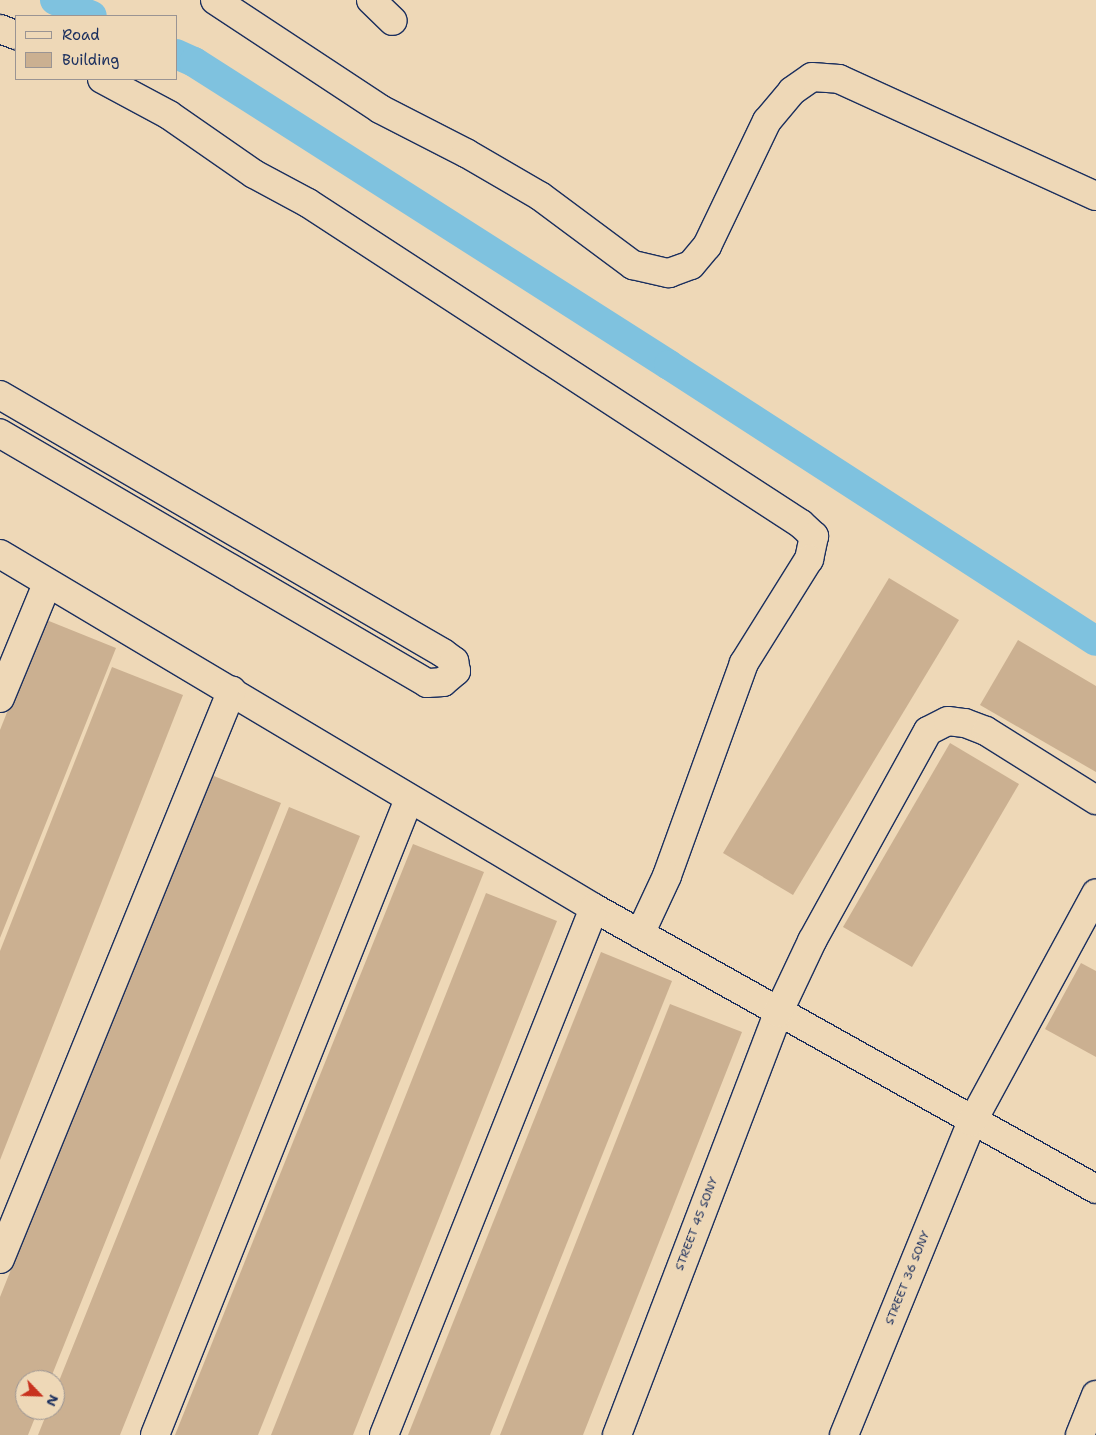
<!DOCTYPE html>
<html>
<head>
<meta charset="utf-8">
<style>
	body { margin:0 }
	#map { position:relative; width:1096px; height:1435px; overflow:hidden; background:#eed8b7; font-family:"Shantell Sans",sans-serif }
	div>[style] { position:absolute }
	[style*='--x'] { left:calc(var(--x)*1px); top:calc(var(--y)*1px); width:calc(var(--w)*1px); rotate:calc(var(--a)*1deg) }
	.canal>* { height:30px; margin:-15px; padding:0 15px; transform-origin:15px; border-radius:15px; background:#7fc2df }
	.building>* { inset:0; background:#cbb091 }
	.roads { filter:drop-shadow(1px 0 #1b2f5e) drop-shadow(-1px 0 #1b2f5e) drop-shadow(0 1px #1b2f5e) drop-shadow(0 -1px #1b2f5e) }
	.minor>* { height:28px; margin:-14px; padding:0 14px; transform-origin:14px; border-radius:14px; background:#eed8b7 }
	span { translate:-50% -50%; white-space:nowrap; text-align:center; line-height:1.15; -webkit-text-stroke:4.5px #eed8b7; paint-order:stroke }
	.street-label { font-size:12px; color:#1b2f5e }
	.legend { position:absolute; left:15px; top:15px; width:162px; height:65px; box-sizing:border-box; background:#eed8b7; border:1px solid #9a9493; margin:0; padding:6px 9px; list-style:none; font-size:15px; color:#1b2f5e }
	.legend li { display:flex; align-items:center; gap:10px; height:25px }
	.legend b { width:25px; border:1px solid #9a9493 }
	.north { position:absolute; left:15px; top:1370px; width:50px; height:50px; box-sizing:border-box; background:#eed8b7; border:1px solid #9a9493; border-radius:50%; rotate:114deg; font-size:14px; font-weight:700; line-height:20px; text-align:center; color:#1b2f5e }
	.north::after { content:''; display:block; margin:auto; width:18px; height:22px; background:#c8321e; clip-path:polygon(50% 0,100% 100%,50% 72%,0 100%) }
</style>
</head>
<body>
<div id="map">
	<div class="canal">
		<div style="--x:55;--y:0;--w:40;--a:23.4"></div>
		<div style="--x:176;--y:54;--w:20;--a:24"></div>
		<div style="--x:194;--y:62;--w:563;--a:32.53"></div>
		<div style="--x:669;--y:365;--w:508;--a:32.88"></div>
	</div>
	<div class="building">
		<div style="clip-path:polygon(889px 578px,959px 620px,793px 895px,723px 853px)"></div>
		<div style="clip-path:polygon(44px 619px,116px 648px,0 938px,0 730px)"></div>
		<div style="clip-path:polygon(1018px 640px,1096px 686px,1096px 772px,980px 705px)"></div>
		<div style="clip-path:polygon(112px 667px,183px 695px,0 1160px,0 951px)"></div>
		<div style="clip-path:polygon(950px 743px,1019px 784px,912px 967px,843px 927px)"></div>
		<div style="clip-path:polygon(209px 774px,281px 803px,50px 1380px,25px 1380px,25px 1410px,38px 1410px,28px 1435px,0 1435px,0 1297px)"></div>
		<div style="clip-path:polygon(289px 807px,360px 836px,120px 1435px,38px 1435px,48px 1410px,55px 1410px,55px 1391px)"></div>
		<div style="clip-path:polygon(413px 844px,484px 872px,258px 1435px,175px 1435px)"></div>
		<div style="clip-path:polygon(486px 893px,557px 921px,353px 1435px,271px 1435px)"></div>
		<div style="clip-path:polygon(601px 952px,672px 981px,490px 1435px,408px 1435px)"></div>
		<div style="clip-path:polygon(1081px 963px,1096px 971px,1096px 1057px,1045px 1029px)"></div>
		<div style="clip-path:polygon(670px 1004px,742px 1032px,583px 1435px,500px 1435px)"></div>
	</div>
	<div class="roads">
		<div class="minor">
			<div style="--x:215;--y:0;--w:198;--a:33.4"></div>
			<div style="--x:380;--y:109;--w:97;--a:27.1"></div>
			<div style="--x:466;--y:153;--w:86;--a:30.2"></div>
			<div style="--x:540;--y:196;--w:116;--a:36.6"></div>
			<div style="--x:633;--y:265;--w:37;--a:13"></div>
			<div style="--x:669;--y:273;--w:23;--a:-20"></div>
			<div style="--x:691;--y:265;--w:25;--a:-50"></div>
			<div style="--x:707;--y:246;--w:139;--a:-64.4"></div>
			<div style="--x:767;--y:121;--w:39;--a:-50"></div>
			<div style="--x:792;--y:91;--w:24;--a:-35"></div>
			<div style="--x:812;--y:77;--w:27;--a:4"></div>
			<div style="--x:839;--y:79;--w:282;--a:24.5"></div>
			<div style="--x:371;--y:0;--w:30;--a:44"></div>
			<div style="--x:0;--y:29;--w:17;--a:21"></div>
			<div style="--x:102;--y:79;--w:76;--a:28.2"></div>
			<div style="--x:169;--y:115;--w:103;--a:34.8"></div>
			<div style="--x:254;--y:174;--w:61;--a:28.2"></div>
			<div style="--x:308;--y:203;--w:588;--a:33.07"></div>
			<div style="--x:801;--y:524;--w:18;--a:43"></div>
			<div style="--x:814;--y:536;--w:24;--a:102"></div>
			<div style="--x:809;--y:559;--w:123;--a:122"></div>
			<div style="--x:744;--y:663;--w:226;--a:109.9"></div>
			<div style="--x:667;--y:876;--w:64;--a:115"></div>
			<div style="--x:0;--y:395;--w:513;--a:30.22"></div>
			<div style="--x:443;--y:653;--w:14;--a:36"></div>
			<div style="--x:454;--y:661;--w:10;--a:79"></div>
			<div style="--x:456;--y:671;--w:17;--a:140"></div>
			<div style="--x:443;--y:682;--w:16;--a:176"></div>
			<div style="--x:427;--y:683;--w:495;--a:-149.7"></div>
			<div style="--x:0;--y:554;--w:691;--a:30.79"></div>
			<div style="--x:594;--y:908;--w:575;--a:29.24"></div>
			<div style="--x:0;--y:698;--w:123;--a:-67.6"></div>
			<div style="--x:0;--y:1259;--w:614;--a:-67.82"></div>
			<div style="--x:155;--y:1435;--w:685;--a:-68.23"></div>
			<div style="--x:384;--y:1435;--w:567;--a:-68.27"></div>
			<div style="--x:617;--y:1435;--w:452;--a:-69.1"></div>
			<div style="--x:778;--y:1013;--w:80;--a:-64.7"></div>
			<div style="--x:812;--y:941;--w:240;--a:-61.1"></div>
			<div style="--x:928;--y:731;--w:22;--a:-27"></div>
			<div style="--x:948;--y:721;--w:17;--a:7"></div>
			<div style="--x:965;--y:723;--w:22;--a:21"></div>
			<div style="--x:986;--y:731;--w:130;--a:32.1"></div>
			<div style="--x:844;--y:1435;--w:338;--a:-67.8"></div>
			<div style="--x:972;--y:1122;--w:260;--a:-61.5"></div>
			<div style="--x:1080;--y:1435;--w:43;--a:-68.2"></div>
		</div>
	</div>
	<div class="street-label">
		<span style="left:697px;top:1224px;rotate:-69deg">STREET 45 SONY</span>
		<span style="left:908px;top:1278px;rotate:-68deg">STREET 36 SONY</span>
	</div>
	<ul class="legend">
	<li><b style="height:6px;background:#eed8b7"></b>Road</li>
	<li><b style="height:14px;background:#cbb091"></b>Building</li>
	</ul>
	<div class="north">N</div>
</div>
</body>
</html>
